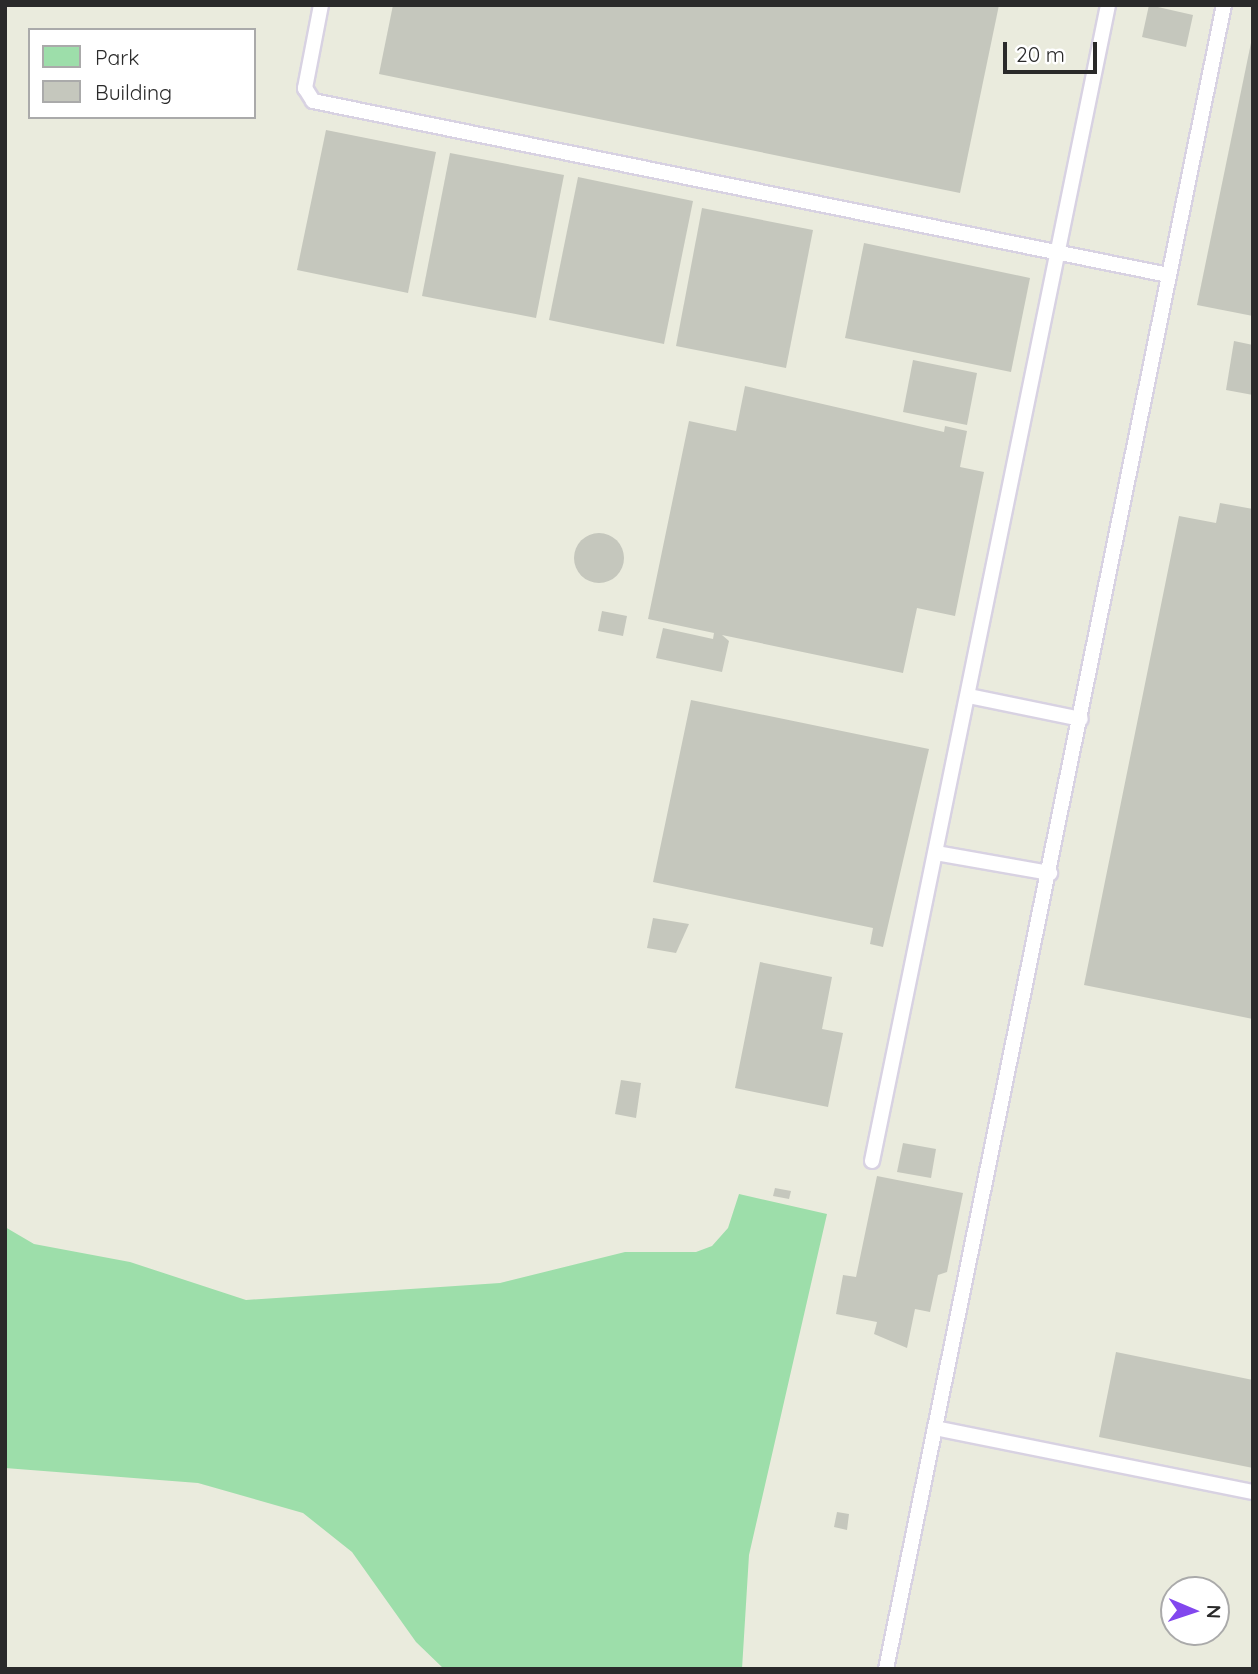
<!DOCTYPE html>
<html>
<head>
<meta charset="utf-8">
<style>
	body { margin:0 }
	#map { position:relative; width:1258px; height:1674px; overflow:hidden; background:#eaebdd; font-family:Quicksand,sans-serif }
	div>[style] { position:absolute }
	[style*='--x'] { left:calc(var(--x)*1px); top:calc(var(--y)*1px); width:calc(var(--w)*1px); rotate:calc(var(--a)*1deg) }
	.green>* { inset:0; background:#9ddeaa }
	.building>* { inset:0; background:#c5c7bd }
	.round { border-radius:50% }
	.roads { filter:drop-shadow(2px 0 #d8d2e2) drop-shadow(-2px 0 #d8d2e2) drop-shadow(0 2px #d8d2e2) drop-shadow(0 -2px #d8d2e2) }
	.lane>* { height:14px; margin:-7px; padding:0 7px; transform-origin:7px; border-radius:7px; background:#fff }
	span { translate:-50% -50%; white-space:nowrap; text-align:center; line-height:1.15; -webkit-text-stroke:5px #fff; paint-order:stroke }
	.frame { position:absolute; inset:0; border:7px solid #2a2a2a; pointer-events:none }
	.legend { position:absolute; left:28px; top:28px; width:228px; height:91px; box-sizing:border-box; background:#fff; border:2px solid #aaa; margin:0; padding:9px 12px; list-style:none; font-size:21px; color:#2a2a2a }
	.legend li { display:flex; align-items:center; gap:14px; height:35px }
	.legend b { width:35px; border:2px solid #aaa }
	.north { position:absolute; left:1160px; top:1576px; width:70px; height:70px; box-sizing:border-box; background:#fff; border:2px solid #aaa; border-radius:50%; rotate:92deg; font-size:19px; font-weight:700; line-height:28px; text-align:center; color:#2a2a2a }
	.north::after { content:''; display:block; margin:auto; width:24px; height:32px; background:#8247ee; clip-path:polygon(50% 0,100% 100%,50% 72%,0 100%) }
	.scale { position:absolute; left:1003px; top:42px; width:94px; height:32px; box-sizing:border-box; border:4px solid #2a2a2a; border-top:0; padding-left:9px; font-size:21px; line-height:24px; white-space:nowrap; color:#2a2a2a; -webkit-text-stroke:5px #fff; paint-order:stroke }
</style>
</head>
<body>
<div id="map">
	<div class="green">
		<div style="clip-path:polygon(739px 1194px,827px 1214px,749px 1555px,742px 1669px,444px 1669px,416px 1642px,352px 1552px,303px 1513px,198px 1483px,5px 1468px,5px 1227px,34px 1244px,130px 1262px,246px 1300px,500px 1283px,625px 1252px,696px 1252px,712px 1246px,728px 1228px)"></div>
	</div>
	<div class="building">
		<div style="clip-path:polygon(393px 5px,999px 5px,960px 193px,379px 74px)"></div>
		<div style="clip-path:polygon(1149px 5px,1193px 15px,1186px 47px,1142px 37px)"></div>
		<div style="clip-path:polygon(1252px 38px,1253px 38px,1253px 316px,1197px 305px)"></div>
		<div style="clip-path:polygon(326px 130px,436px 152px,408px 293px,297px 270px)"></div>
		<div style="clip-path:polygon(450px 153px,564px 175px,536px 318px,422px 296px)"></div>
		<div style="clip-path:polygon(578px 177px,693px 201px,664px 344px,549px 320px)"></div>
		<div style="clip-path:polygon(702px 208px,813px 230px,786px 368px,676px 346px)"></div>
		<div style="clip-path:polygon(864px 243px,1030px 278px,1011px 372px,845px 338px)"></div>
		<div style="clip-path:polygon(1234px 341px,1253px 345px,1253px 395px,1226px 390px)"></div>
		<div style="clip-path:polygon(913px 360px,977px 373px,967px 425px,903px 412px)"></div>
		<div style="clip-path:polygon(745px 386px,944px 432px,945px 426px,967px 431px,960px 467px,984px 472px,955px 616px,917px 608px,903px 673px,722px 635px,729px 641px,722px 672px,656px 658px,663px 628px,713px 639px,714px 633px,648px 619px,689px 421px,736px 431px)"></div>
		<div style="clip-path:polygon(1220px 503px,1253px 509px,1253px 1019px,1084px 985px,1179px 516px,1216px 523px)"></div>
		<div class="round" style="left:574px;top:533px;width:50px;height:50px"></div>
		<div style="clip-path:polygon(602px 611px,627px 616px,623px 636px,598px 631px)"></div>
		<div style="clip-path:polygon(691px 700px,929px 749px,883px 947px,870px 944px,873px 928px,653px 882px)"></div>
		<div style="clip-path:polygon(653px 918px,689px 924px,676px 953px,647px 948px)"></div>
		<div style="clip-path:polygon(760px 962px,832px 977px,822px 1029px,843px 1033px,828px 1107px,735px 1088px)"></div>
		<div style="clip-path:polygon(621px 1080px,641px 1083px,636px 1118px,615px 1114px)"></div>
		<div style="clip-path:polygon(903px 1143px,936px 1149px,931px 1178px,897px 1172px)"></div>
		<div style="clip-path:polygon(877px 1176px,963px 1193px,947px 1272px,938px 1275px,930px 1312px,915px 1309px,907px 1348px,874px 1334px,877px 1322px,836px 1314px,843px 1275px,856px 1277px)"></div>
		<div style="clip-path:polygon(775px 1188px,791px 1191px,789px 1199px,773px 1196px)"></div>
		<div style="clip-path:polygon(1116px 1352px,1253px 1380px,1253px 1468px,1099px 1437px)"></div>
		<div style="clip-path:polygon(837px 1512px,849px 1514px,847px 1530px,834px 1527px)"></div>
	</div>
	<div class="roads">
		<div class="lane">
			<div style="--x:321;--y:5;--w:85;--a:100.9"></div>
			<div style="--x:305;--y:88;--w:15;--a:58"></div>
			<div style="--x:313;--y:101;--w:873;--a:11.5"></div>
			<div style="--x:969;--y:696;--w:114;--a:11.6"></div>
			<div style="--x:936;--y:853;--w:116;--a:10"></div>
			<div style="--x:872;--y:1161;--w:1180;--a:-78.46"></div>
			<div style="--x:935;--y:1428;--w:324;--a:11.4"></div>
			<div style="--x:886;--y:1669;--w:1698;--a:-78.52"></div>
		</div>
	</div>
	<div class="frame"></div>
	<ul class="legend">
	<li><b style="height:19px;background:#9ddeaa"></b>Park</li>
	<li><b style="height:19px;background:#c5c7bd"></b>Building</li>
	</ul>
	<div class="north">N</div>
	<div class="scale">20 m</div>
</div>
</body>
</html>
